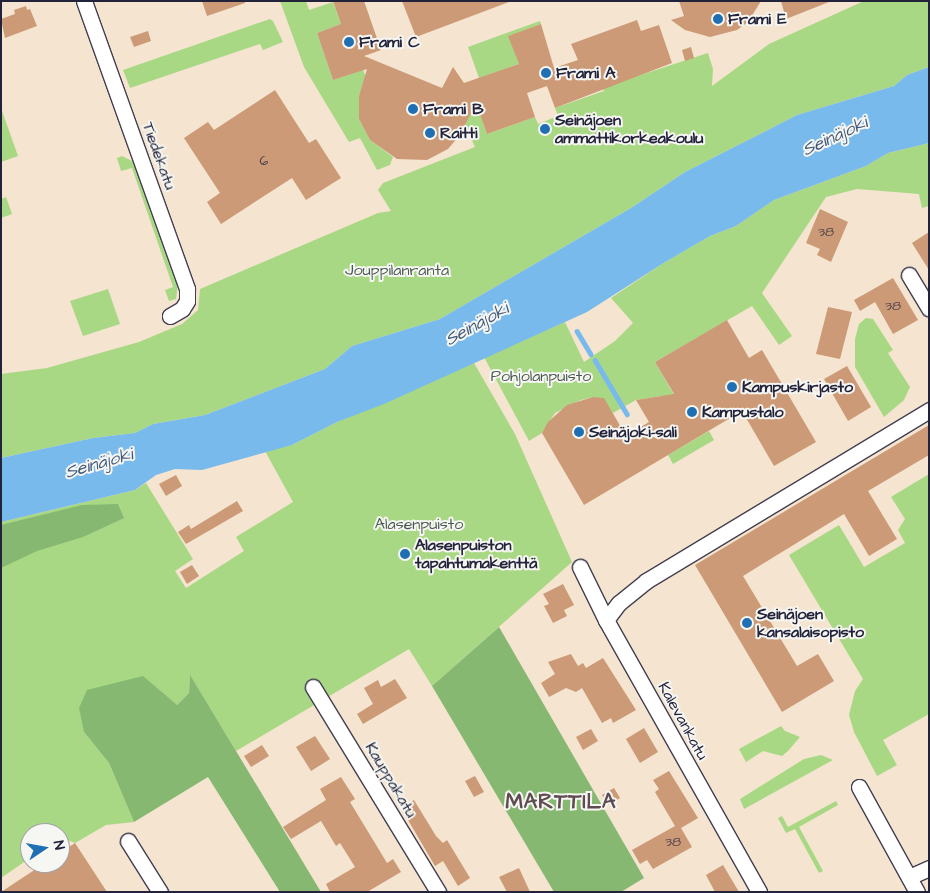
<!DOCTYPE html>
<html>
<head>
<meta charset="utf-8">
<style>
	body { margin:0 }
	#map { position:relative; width:930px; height:893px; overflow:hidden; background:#f4e4d0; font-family:"Architects Daughter",sans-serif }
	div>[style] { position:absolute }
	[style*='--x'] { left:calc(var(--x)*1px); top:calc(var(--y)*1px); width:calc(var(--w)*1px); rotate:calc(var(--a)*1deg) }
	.green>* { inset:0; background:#a9d885 }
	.forest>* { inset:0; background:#86b872 }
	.water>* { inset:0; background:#79baed }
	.stream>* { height:4.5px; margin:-2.25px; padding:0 2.25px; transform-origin:2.25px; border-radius:2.25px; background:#79baed }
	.building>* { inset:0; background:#cc9a76 }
	.roads { filter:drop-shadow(1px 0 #423f51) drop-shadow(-1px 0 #423f51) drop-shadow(0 1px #423f51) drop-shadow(0 -1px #423f51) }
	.minor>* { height:15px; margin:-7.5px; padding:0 7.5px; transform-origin:7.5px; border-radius:7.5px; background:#fff }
	.dots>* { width:14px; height:14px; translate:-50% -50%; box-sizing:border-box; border:2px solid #f6f6f2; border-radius:50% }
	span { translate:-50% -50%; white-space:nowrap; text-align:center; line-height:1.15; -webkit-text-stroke:4px #f6f6f2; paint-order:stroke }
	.number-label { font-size:14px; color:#4c404a }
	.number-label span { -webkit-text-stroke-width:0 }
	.poi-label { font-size:16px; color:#22223b; font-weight:700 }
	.left { translate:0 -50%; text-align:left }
	.street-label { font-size:16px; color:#22223b }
	.park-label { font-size:16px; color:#4a5951 }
	.water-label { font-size:18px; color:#405779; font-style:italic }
	.district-label { font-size:21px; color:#5e4c50; font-weight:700; letter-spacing:1px }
	.frame { position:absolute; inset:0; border:2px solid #22223b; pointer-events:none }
	.north { position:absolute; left:20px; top:823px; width:50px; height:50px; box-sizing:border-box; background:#f6f6f2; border:1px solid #a1a1a9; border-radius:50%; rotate:78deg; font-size:14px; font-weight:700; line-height:20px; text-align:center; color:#22223b }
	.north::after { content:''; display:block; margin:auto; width:18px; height:22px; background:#1f6fb2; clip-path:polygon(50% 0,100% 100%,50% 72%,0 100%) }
</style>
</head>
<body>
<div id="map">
	<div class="green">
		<div style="clip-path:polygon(280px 1px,306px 1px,309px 10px,333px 2px,341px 24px,317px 33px,333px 80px,363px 70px,366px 77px,359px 96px,359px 119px,370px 140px,393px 157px,390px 165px,377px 170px,360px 138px,349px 142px,304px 67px)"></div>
		<div style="clip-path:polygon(864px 1px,929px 1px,929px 67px,907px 75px,894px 86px,797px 115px,760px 134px,685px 172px,631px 208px,440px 319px,352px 346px,325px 369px,205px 415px,153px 424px,135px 433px,93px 438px,1px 458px,1px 374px,47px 368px,139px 342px,182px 324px,198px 310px,200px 289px,378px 213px,391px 211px,378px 190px,383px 183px,475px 147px,465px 125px,471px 104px,474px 113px,479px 111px,487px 134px,535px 117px,538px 124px,558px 116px,555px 108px,604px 91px,596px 66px,619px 82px,708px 53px,713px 69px,712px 86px,769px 44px)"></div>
		<div style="clip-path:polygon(270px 19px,273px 21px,283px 42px,263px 50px,260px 44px,130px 88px,123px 70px)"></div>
		<div style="clip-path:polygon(540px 21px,541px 24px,509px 36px,519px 64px,479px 78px,468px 47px)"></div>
		<div style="clip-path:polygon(1px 108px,18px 156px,1px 162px)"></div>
		<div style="clip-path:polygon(929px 143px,929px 206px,922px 208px,919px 194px,857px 189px,826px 197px,762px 293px,792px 336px,779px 345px,752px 306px,655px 362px,674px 395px,668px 398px,661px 396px,636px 400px,613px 413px,593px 397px,581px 400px,555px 413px,542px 433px,529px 441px,484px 357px,565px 322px,584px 362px,615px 341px,633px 323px,611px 298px,662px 264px,710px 236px,736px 226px,774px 200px,866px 166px,888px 153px)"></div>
		<div style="clip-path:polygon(122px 156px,136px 163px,178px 283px,176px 299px,169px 301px,165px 290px,173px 287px,132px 168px,121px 171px,117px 158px)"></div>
		<div style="clip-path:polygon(6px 197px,12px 214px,1px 218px,1px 199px)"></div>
		<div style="clip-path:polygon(108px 289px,120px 324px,83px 336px,70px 301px)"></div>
		<div style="clip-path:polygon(866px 318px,873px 319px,893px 350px,888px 353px,910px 387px,904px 400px,884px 417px,855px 367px,855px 339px,859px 324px)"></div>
		<div style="clip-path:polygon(474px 363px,515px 434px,572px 562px,432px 686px,409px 649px,236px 751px,190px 676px,189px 693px,177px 705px,84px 732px,109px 763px,134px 822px,106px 825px,75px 843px,60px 837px,60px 833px,30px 833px,30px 838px,25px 841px,27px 860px,1px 878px,1px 522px,135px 490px,146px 483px,193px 559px,175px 571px,186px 588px,244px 551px,236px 537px,293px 502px,265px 451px,292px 445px,337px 422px)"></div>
		<div style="clip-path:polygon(709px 431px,714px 440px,673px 464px,668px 455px)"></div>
		<div style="clip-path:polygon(929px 474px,929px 714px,883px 740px,897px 765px,877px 776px,854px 732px,849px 715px,855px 691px,863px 679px,789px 555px,839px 525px,864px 567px,905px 543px,898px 530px,905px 519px,891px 497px)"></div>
		<div style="clip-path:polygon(781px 726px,785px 731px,800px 737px,788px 751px,782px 756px,763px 751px,746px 762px,739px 749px)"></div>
		<div style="clip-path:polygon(821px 755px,833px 760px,744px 809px,740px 799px,804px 759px)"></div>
		<div style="clip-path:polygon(836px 801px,838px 805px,799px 827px,823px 871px,819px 873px,795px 829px,786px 833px,778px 818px,782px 816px,788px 827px)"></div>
	</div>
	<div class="forest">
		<div style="clip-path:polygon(118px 504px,124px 518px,83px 537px,37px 551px,1px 568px,1px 525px,82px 505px)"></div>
		<div style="clip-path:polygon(499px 627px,644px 878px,621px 892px,554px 892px,432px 686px)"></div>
		<div style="clip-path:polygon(190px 675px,236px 751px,321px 892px,280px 892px,208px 777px,134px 822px,109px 763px,84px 732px,79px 708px,87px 690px,143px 676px,177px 705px,189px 693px)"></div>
	</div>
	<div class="water">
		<div style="clip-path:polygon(929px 67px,929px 143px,888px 153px,866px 166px,774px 200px,736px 226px,710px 236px,662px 264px,587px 312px,384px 404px,337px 422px,292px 445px,202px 470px,175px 469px,156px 475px,135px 490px,1px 522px,1px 458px,93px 438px,135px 433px,153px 424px,205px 415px,325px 369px,352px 346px,440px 319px,631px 208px,685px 172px,760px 134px,797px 115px,894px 86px,907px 75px)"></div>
	</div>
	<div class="stream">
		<div style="--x:577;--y:331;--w:27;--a:59"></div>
		<div style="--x:595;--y:360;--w:63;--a:59.3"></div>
	</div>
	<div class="building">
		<div style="clip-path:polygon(202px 1px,245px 1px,245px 3px,207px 16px)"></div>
		<div style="clip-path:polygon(333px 1px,364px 1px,381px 50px,364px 56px,442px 88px,453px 67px,464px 83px,519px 64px,508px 36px,541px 24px,554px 68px,578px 60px,571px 44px,637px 20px,641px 31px,659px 25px,672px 63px,555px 108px,547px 86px,527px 93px,535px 117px,487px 134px,476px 103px,460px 135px,448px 149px,427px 160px,397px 159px,370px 140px,359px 119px,359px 96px,367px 69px,333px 80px,317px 33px,341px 24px)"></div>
		<div style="clip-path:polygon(402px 1px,509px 1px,509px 2px,416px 37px)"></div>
		<div style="clip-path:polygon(679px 1px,761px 1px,748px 22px,737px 30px,710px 37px,685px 30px,671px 20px,684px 16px)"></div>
		<div style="clip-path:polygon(781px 1px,829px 1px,829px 2px,786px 19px)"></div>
		<div style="clip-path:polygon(26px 6px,27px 10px,30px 9px,37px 26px,5px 38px,1px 19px,15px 14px,14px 10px)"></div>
		<div style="clip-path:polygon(148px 31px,151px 41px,134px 47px,130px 37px)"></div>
		<div style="clip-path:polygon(691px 47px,694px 58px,685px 61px,682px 50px)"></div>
		<div style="clip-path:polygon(275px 90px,309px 143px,316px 139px,341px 178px,306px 200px,292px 178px,221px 224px,207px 202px,220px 193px,184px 138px,208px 122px,214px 130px)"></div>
		<div style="clip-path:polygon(820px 209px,848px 222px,831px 262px,817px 255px,820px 249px,806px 243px)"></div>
		<div style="clip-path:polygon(929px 232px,929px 270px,912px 243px)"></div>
		<div style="clip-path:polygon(893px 278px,918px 320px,893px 334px,875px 302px,860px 311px,854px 300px)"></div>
		<div style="clip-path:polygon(828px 307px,852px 312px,840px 359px,816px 354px)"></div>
		<div style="clip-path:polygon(727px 320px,749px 358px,762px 350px,816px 442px,774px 466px,742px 411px,584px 505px,542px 433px,548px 422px,567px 405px,593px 397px,604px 398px,626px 436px,649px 422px,636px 400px,674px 394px,655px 362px)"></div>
		<div style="clip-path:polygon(847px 366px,871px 407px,848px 421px,824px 379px)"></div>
		<div style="clip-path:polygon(929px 425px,929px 455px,868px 491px,897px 539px,869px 556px,844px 514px,743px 576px,797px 666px,818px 654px,834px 681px,782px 712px,695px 565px)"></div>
		<div style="clip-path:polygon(176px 475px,182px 486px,166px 496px,159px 484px)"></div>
		<div style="clip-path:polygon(237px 501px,243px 511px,186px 544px,178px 532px,189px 525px,191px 529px)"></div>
		<div style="clip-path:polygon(192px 565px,199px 576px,187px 584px,180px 572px)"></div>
		<div style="clip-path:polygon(563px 584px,574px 605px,564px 610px,567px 616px,553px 623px,544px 606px,549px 604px,543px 594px)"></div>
		<div style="clip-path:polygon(571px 654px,578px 666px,583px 663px,586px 668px,603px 658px,636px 710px,613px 723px,611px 718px,602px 723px,582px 688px,576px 692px,566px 688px,549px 697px,541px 683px,555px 674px,548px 662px)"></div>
		<div style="clip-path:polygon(395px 679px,407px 698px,363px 724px,357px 714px,373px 704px,364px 688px,378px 680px,381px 687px)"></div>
		<div style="clip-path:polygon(644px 728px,658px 752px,640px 763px,626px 739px)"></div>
		<div style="clip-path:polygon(591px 729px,598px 741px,583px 750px,576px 737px)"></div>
		<div style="clip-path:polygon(315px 736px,330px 759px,311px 771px,296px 747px)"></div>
		<div style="clip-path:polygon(262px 745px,269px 756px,251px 767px,244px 756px)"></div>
		<div style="clip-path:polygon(669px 771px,698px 818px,681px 828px,692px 847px,653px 869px,647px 860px,640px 864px,632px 850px,675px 826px,655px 792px,659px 789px,653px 780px)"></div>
		<div style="clip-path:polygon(475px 776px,484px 792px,474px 797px,465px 781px)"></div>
		<div style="clip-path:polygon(341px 777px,355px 799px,350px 802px,387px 863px,393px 859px,401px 872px,367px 892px,330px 892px,326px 884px,355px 867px,340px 843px,336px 846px,321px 821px,291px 839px,283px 827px,326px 800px,320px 789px)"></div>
		<div style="clip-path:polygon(614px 788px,620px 798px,608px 805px,602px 795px)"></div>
		<div style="clip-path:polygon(414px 800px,436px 836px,443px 843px,447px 840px,470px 878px,458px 886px,443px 861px,435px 866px,401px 808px)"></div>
		<div style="clip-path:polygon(75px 843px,107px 892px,1px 892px,45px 863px,60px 863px,60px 853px)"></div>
		<div style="clip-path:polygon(723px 865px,739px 892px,715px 892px,706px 875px)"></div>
		<div style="clip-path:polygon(519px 868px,530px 892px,507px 892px,499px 877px)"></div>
	</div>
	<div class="roads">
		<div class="minor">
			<div style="--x:84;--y:1;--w:306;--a:70.3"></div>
			<div style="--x:187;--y:289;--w:12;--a:90"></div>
			<div style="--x:187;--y:301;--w:9;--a:122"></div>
			<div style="--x:182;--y:309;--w:14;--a:150"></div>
			<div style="--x:909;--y:275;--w:39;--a:59"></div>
			<div style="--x:580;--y:567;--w:59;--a:63.9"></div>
			<div style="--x:606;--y:620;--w:312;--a:60.6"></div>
			<div style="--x:606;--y:620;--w:21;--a:-53"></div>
			<div style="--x:619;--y:603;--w:35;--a:-39"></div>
			<div style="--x:646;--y:581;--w:331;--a:-31.1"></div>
			<div style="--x:313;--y:687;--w:240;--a:58.6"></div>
			<div style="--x:859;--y:787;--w:120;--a:61.1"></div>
			<div style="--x:128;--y:841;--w:60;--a:57.9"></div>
			<div style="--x:909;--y:877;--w:22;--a:-24"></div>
		</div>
	</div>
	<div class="dots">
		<div style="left:718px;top:19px;background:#1f6fb2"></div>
		<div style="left:349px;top:42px;background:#1f6fb2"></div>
		<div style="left:546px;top:73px;background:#1f6fb2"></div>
		<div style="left:413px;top:109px;background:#1f6fb2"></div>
		<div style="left:545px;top:129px;background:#1f6fb2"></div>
		<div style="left:430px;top:133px;background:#1f6fb2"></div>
		<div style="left:732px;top:387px;background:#1f6fb2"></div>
		<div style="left:692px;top:412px;background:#1f6fb2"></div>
		<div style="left:579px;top:432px;background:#1f6fb2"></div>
		<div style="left:405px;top:554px;background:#1f6fb2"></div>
		<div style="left:747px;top:623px;background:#1f6fb2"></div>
	</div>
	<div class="number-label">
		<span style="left:264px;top:161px">6</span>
		<span style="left:826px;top:232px">38</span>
		<span style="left:893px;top:306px">38</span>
		<span style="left:673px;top:842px">38</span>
	</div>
	<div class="poi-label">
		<span class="left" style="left:728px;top:19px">Frami E</span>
		<span class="left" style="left:359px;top:42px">Frami C</span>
		<span class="left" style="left:556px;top:73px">Frami A</span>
		<span class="left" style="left:423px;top:109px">Frami B</span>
		<span class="left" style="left:555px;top:129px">Seinäjoen<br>ammattikorkeakoulu</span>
		<span class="left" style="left:440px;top:133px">Raitti</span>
		<span class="left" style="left:742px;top:387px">Kampuskirjasto</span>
		<span class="left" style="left:702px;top:412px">Kampustalo</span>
		<span class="left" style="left:589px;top:432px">Seinäjoki-sali</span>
		<span class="left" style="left:415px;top:554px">Alasenpuiston<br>tapahtumakenttä</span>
		<span class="left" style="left:757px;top:623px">Seinäjoen<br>kansalaisopisto</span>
	</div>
	<div class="street-label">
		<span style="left:159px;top:156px;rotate:70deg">Tiedekatu</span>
		<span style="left:683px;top:721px;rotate:61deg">Kalevankatu</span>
		<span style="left:391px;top:780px;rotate:59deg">Kauppakatu</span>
	</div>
	<div class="park-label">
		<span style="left:397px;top:270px">Jouppilanranta</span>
		<span style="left:541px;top:376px">Pohjolanpuisto</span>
		<span style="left:419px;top:524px">Alasenpuisto</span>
	</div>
	<div class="water-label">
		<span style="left:835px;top:137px;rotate:-25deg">Seinäjoki</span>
		<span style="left:477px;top:325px;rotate:-29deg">Seinäjoki</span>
		<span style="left:99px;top:464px;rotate:-16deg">Seinäjoki</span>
	</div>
	<div class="district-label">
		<span style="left:561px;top:802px">MARTTILA</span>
	</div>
	<div class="frame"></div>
	<div class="north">N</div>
</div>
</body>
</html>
